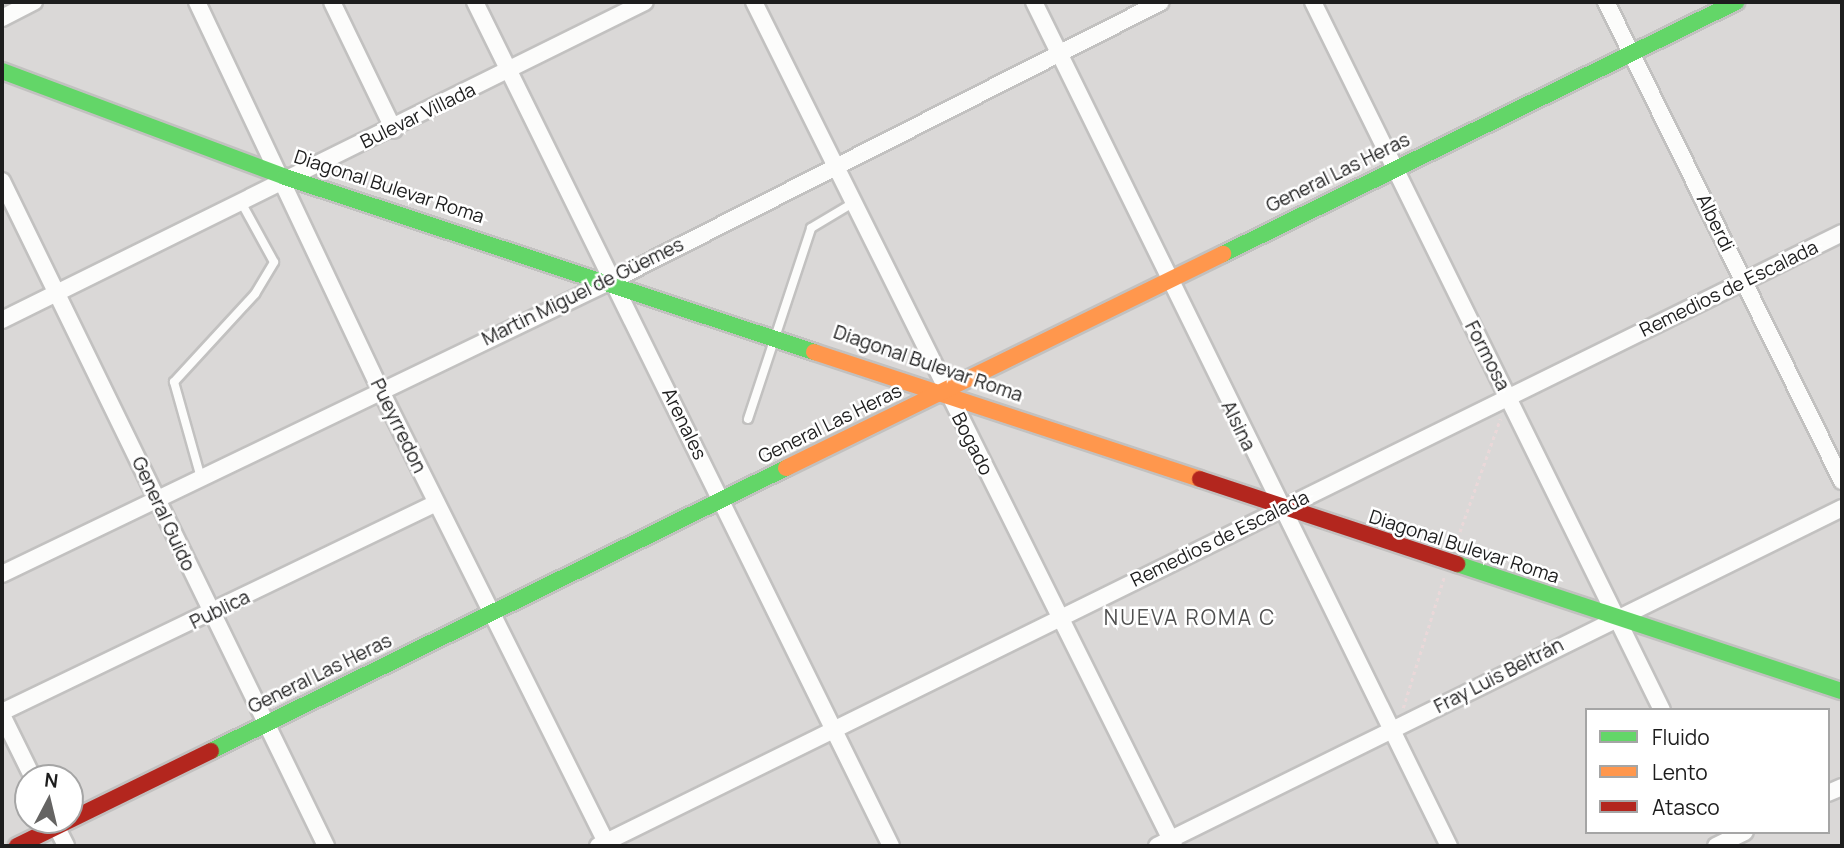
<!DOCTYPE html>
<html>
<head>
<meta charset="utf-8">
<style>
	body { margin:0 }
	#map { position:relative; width:1844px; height:848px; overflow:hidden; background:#ebe8e5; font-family:Manrope,sans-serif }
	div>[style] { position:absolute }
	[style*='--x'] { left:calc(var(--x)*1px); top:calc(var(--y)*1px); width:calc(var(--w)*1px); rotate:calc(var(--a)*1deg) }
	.residential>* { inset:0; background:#dad8d7 }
	.path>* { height:2.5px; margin-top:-1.25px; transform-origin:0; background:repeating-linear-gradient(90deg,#ead8d9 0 3.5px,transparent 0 7px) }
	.roads { filter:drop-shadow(2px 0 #c2c1c0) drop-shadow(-2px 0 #c2c1c0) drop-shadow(0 2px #c2c1c0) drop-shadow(0 -2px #c2c1c0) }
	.lane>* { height:8px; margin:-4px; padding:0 4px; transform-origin:4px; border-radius:4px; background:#fcfcfb }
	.street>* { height:16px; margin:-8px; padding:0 8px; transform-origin:8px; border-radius:8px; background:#fcfcfb }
	.fast>* { height:16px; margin:-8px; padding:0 8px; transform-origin:8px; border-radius:8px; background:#63d668 }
	.slow>* { height:16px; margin:-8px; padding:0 8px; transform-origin:8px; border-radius:8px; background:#ff974d }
	.jam>* { height:16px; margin:-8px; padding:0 8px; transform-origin:8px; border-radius:8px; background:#b3261e }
	span { translate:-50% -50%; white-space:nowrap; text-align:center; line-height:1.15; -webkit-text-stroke:5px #fff; paint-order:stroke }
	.street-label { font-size:19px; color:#1d1d1d }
	.neighbourhood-label { font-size:21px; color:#505050; letter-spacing:2px }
	.frame { position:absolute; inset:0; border:4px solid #1d1d1d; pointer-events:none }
	.legend { position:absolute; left:1585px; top:708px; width:245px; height:126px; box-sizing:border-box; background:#fff; border:2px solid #a5a5a5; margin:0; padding:9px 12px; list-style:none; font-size:21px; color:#1d1d1d }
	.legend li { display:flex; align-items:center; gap:14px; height:35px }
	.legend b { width:35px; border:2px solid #a5a5a5 }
	.north { position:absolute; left:14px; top:764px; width:70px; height:70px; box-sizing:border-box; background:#fff; border:2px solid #a5a5a5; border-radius:50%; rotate:7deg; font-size:19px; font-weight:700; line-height:28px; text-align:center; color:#1d1d1d }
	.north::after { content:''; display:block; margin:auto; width:24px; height:32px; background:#656463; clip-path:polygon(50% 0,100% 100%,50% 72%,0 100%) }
</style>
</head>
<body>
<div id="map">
	<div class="residential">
		<div style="clip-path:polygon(evenodd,2px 2px,1842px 2px,1842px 846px,2px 846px,2px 2px,1587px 710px,1828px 710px,1828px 832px,1587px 832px,1587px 710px,2px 2px,28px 778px,70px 778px,70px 820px,28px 820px,28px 778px)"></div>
	</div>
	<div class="path">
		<div style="--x:1455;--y:545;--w:134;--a:-70.3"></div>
		<div style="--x:1403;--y:708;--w:137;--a:-72.6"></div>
	</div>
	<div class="roads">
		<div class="lane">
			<div style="--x:748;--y:419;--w:201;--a:-71.7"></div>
			<div style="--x:811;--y:228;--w:49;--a:-30.8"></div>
			<div style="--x:201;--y:478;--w:100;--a:-105.7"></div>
			<div style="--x:174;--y:382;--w:120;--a:-47.4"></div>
			<div style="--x:255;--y:294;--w:37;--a:-59"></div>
			<div style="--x:274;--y:262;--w:68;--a:-118.8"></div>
		</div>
		<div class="street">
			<div style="--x:197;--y:2;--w:430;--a:64.7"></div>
			<div style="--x:381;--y:391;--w:508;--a:63.49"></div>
			<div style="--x:332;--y:2;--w:142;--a:64.2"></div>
			<div style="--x:475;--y:2;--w:941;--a:63.76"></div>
			<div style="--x:754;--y:2;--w:943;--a:63.54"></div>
			<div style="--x:1034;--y:2;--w:941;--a:63.82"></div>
			<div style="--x:1313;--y:2;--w:789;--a:63.76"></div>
			<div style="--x:1606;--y:2;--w:534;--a:63.77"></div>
			<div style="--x:2;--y:18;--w:36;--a:-27"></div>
			<div style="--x:2;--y:181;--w:740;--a:64.02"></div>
			<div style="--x:2;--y:320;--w:717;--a:-26.32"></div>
			<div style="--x:2;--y:574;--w:678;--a:-25.7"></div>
			<div style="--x:613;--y:280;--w:614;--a:-26.9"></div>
			<div style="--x:2;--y:712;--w:482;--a:-25.7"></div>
			<div style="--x:2;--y:715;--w:70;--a:63.8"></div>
			<div style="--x:1828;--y:793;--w:15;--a:-23"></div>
			<div style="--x:53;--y:820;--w:29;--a:63"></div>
			<div style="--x:598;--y:846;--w:1387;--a:-26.23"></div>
			<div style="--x:1157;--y:846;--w:764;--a:-26.26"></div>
			<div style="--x:1716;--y:846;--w:32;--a:-26"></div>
		</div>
		<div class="fast">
			<div style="--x:2;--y:71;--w:302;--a:20.5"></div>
			<div style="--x:285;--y:177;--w:557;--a:18.3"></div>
			<div style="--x:1223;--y:254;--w:572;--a:-26.16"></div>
			<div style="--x:1457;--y:564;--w:405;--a:18.3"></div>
			<div style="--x:211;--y:751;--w:641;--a:-26.21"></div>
		</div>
		<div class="slow">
			<div style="--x:814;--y:352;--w:406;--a:18.2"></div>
			<div style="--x:786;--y:468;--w:487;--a:-26.1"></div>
		</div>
		<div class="jam">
			<div style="--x:1200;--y:479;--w:271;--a:18.3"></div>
			<div style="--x:17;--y:846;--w:216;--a:-26.1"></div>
		</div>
	</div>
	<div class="street-label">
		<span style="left:418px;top:116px;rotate:-26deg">Bulevar Villada</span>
		<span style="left:1338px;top:173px;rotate:-26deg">General Las Heras</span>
		<span style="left:389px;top:187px;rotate:18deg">Diagonal Bulevar Roma</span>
		<span style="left:1715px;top:223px;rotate:64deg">Alberdi</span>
		<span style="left:1729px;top:289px;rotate:-26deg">Remedios de Escalada</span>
		<span style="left:583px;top:292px;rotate:-26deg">Martin Miguel de Güemes</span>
		<span style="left:1487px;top:356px;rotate:63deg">Formosa</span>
		<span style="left:928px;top:364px;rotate:19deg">Diagonal Bulevar Roma</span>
		<span style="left:684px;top:424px;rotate:64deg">Arenales</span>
		<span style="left:830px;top:424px;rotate:-26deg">General Las Heras</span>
		<span style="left:398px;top:426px;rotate:64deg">Pueyrredon</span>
		<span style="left:1238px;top:426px;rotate:64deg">Alsina</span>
		<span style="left:972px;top:444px;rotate:63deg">Bogado</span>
		<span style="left:163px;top:514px;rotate:65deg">General Guido</span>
		<span style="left:1220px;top:539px;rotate:-26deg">Remedios de Escalada</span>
		<span style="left:1464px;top:547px;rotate:18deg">Diagonal Bulevar Roma</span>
		<span style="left:220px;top:610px;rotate:-26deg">Publica</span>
		<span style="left:320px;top:674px;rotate:-26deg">General Las Heras</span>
		<span style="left:1499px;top:676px;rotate:-27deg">Fray Luis Beltrán</span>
	</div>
	<div class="neighbourhood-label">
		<span style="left:1190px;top:617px">NUEVA ROMA C</span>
	</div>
	<div class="frame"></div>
	<ul class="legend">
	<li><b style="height:9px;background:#63d668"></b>Fluido</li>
	<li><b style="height:9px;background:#ff974d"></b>Lento</li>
	<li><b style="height:9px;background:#b3261e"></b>Atasco</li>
	</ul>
	<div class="north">N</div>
</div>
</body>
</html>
